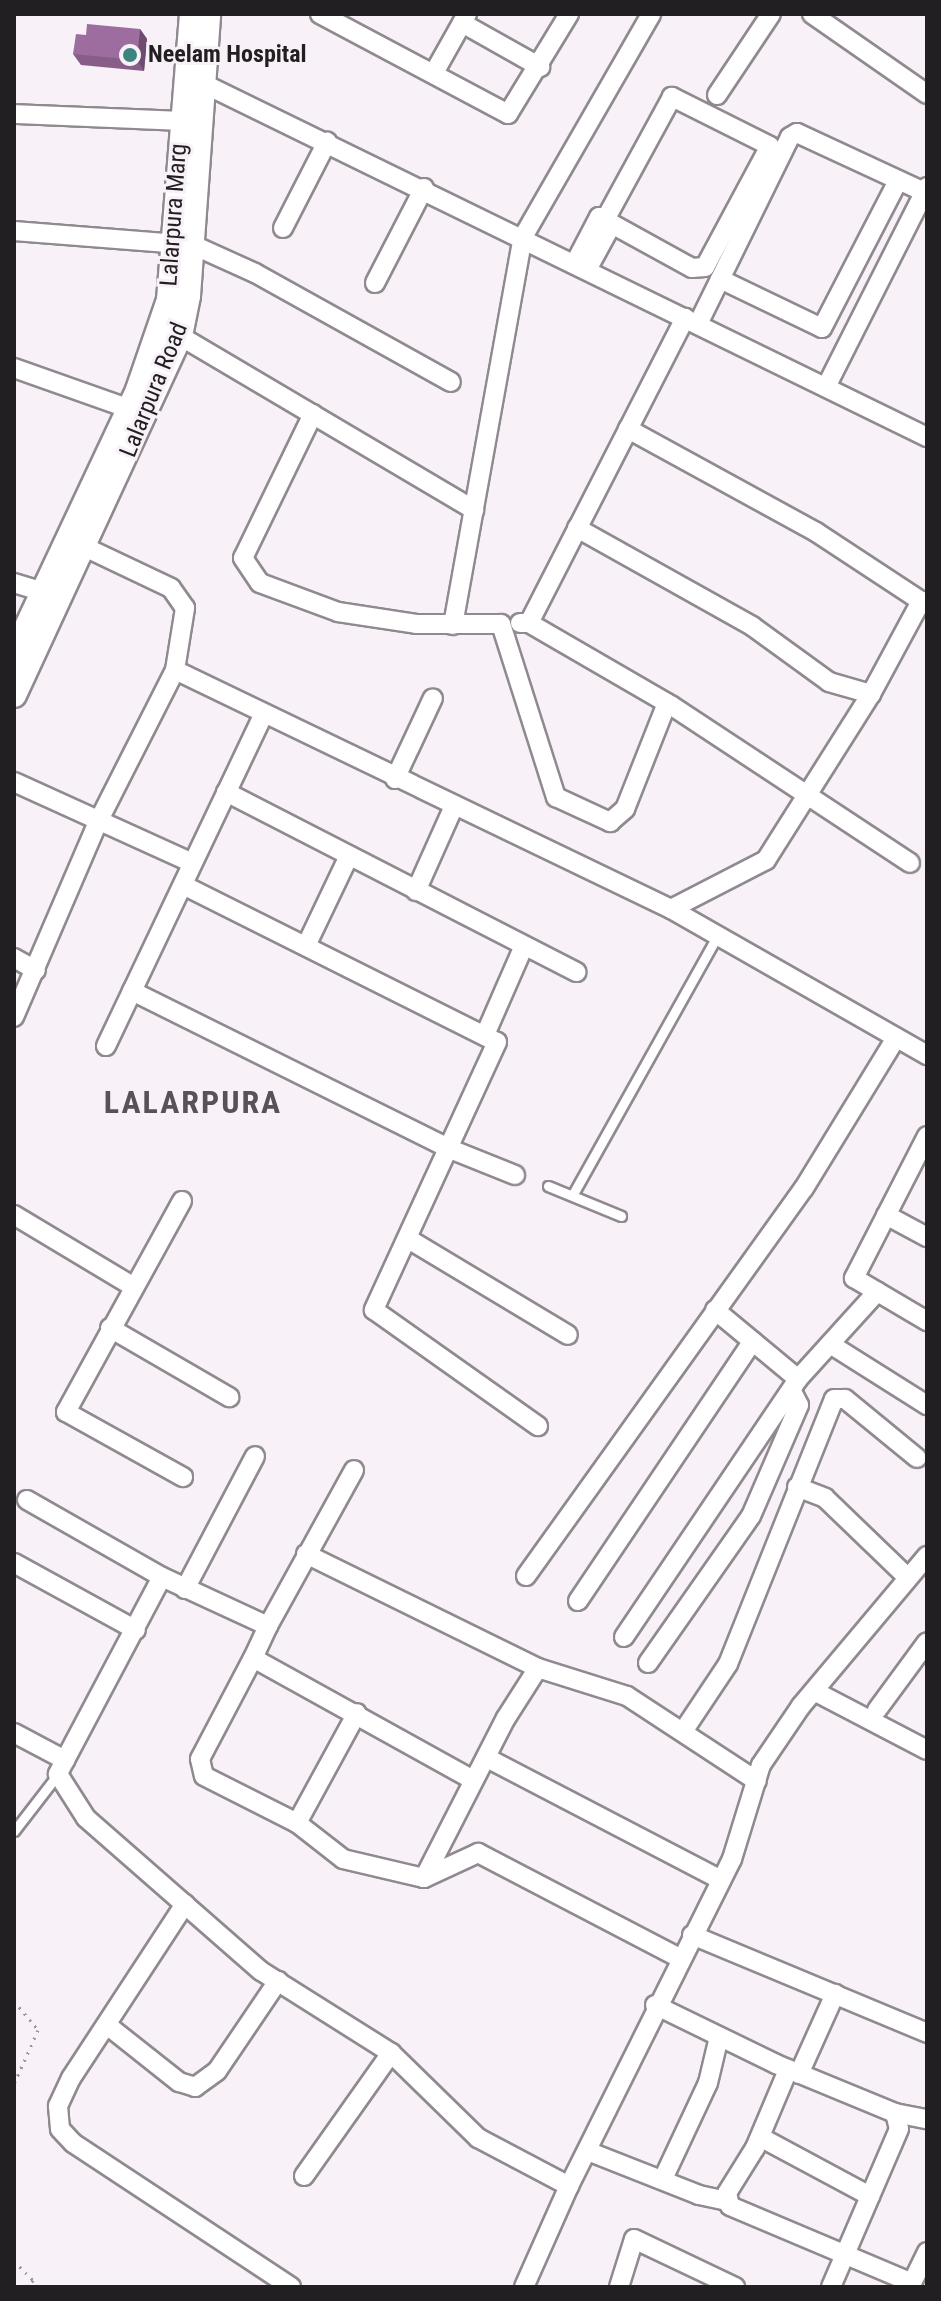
<!DOCTYPE html>
<html>
<head>
<meta charset="utf-8">
<style>
	body { margin:0 }
	#map { position:relative; width:941px; height:2301px; overflow:hidden; background:#f8f1f8; font-family:"Roboto Condensed",sans-serif }
	div>[style] { position:absolute }
	[style*='--x'] { left:calc(var(--x)*1px); top:calc(var(--y)*1px); width:calc(var(--w)*1px); rotate:calc(var(--a)*1deg) }
	.path>* { height:3px; margin-top:-1.5px; transform-origin:0; background:repeating-linear-gradient(90deg,#9b969b 0 2px,transparent 0 8px) }
	.roads { filter:drop-shadow(2px 0 #908a90) drop-shadow(-2px 0 #908a90) drop-shadow(0 2px #908a90) drop-shadow(0 -2px #908a90) }
	.lane>* { height:9px; margin:-4.5px; padding:0 4.5px; transform-origin:4.5px; border-radius:4.5px; background:#fff }
	.street>* { height:18px; margin:-9px; padding:0 9px; transform-origin:9px; border-radius:9px; background:#fff }
	.secondary>* { height:24px; margin:-12px; padding:0 12px; transform-origin:12px; border-radius:12px; background:#fff }
	.wall>* { inset:0; background:#885e89 }
	.shaded-wall>* { inset:0; background:#6f4c6f }
	.building>* { inset:0; background:#9e6d9f }
	.dots>* { width:22px; height:22px; translate:-50% -50%; box-sizing:border-box; border:4px solid #f8f1f8; border-radius:50% }
	span { translate:-50% -50%; white-space:nowrap; text-align:center; line-height:1.15; -webkit-text-stroke:6px #f8f1f8; paint-order:stroke }
	.poi-label { font-size:24px; color:#211f21; font-weight:700 }
	.left { translate:0 -50%; text-align:left }
	.street-label { font-size:24px; color:#211f21 }
	.district-label { font-size:32px; color:#585258; font-weight:700; letter-spacing:2px }
	.frame { position:absolute; inset:0; border:16px solid #211f21; pointer-events:none }
</style>
</head>
<body>
<div id="map">
	<div class="path">
		<div style="--x:14;--y:2001;--w:38;--a:50"></div>
		<div style="--x:38;--y:2030;--w:59;--a:114"></div>
		<div style="--x:14;--y:2261;--w:27;--a:45"></div>
		<div style="--x:33;--y:2280;--w:8;--a:120"></div>
	</div>
	<div class="roads">
		<div class="lane">
			<div style="--x:548;--y:1186;--w:79;--a:22.3"></div>
			<div style="--x:573;--y:1194;--w:295;--a:-60.8"></div>
			<div style="--x:14;--y:1831;--w:72;--a:-52.3"></div>
		</div>
		<div class="street">
			<div style="--x:320;--y:14;--w:213;--a:28"></div>
			<div style="--x:508;--y:114;--w:117;--a:-58.6"></div>
			<div style="--x:812;--y:14;--w:140;--a:34.8"></div>
			<div style="--x:462;--y:23;--w:90;--a:29.4"></div>
			<div style="--x:435;--y:71;--w:65;--a:-60.7"></div>
			<div style="--x:194;--y:79;--w:816;--a:26.03"></div>
			<div style="--x:717;--y:95;--w:97;--a:-56.3"></div>
			<div style="--x:14;--y:114;--w:166;--a:2.4"></div>
			<div style="--x:283;--y:228;--w:97;--a:-62.9"></div>
			<div style="--x:14;--y:231;--w:180;--a:4.5"></div>
			<div style="--x:193;--y:245;--w:68;--a:24.3"></div>
			<div style="--x:255;--y:273;--w:224;--a:29.1"></div>
			<div style="--x:575;--y:263;--w:52;--a:-62.4"></div>
			<div style="--x:599;--y:217;--w:7;--a:27"></div>
			<div style="--x:605;--y:220;--w:8;--a:30"></div>
			<div style="--x:612;--y:224;--w:91;--a:28.8"></div>
			<div style="--x:692;--y:268;--w:13;--a:-4"></div>
			<div style="--x:705;--y:267;--w:137;--a:-61.8"></div>
			<div style="--x:770;--y:146;--w:110;--a:-153.4"></div>
			<div style="--x:672;--y:97;--w:140;--a:118.6"></div>
			<div style="--x:588;--y:268;--w:50;--a:-61.4"></div>
			<div style="--x:720;--y:279;--w:113;--a:25.7"></div>
			<div style="--x:822;--y:328;--w:165;--a:-62.7"></div>
			<div style="--x:375;--y:283;--w:107;--a:-62.7"></div>
			<div style="--x:698;--y:324;--w:208;--a:-63.8"></div>
			<div style="--x:790;--y:137;--w:8;--a:-30"></div>
			<div style="--x:797;--y:133;--w:140;--a:24.9"></div>
			<div style="--x:180;--y:336;--w:342;--a:30.6"></div>
			<div style="--x:14;--y:368;--w:123;--a:19.5"></div>
			<div style="--x:826;--y:387;--w:224;--a:-63.2"></div>
			<div style="--x:313;--y:414;--w:160;--a:115.9"></div>
			<div style="--x:243;--y:558;--w:30;--a:56"></div>
			<div style="--x:260;--y:583;--w:83;--a:20.4"></div>
			<div style="--x:338;--y:612;--w:79;--a:8.7"></div>
			<div style="--x:416;--y:624;--w:85;--a:0"></div>
			<div style="--x:501;--y:624;--w:182;--a:72.4"></div>
			<div style="--x:556;--y:797;--w:60;--a:24.8"></div>
			<div style="--x:610;--y:822;--w:20;--a:-41"></div>
			<div style="--x:625;--y:809;--w:114;--a:-68.4"></div>
			<div style="--x:628;--y:429;--w:214;--a:28.7"></div>
			<div style="--x:816;--y:532;--w:126;--a:33.3"></div>
			<div style="--x:577;--y:528;--w:201;--a:29.2"></div>
			<div style="--x:752;--y:626;--w:95;--a:36"></div>
			<div style="--x:829;--y:682;--w:44;--a:15.9"></div>
			<div style="--x:14;--y:583;--w:30;--a:17"></div>
			<div style="--x:520;--y:623;--w:9;--a:0"></div>
			<div style="--x:529;--y:623;--w:343;--a:-62.9"></div>
			<div style="--x:529;--y:623;--w:165;--a:30.1"></div>
			<div style="--x:672;--y:706;--w:285;--a:33.4"></div>
			<div style="--x:453;--y:625;--w:394;--a:-79.8"></div>
			<div style="--x:523;--y:237;--w:257;--a:-60.1"></div>
			<div style="--x:175;--y:670;--w:551;--a:25.73"></div>
			<div style="--x:671;--y:909;--w:295;--a:29.7"></div>
			<div style="--x:395;--y:779;--w:89;--a:-64.9"></div>
			<div style="--x:14;--y:782;--w:193;--a:24.4"></div>
			<div style="--x:226;--y:792;--w:394;--a:27.2"></div>
			<div style="--x:183;--y:885;--w:351;--a:26.6"></div>
			<div style="--x:497;--y:1042;--w:295;--a:114.7"></div>
			<div style="--x:374;--y:1310;--w:201;--a:35.3"></div>
			<div style="--x:416;--y:891;--w:93;--a:-65.9"></div>
			<div style="--x:671;--y:909;--w:107;--a:-27.3"></div>
			<div style="--x:766;--y:860;--w:196;--a:-57.7"></div>
			<div style="--x:871;--y:694;--w:106;--a:-61.7"></div>
			<div style="--x:921;--y:601;--w:7;--a:27"></div>
			<div style="--x:306;--y:946;--w:100;--a:-64.5"></div>
			<div style="--x:14;--y:958;--w:25;--a:29"></div>
			<div style="--x:132;--y:991;--w:355;--a:26.4"></div>
			<div style="--x:450;--y:1149;--w:70;--a:21.8"></div>
			<div style="--x:14;--y:1017;--w:212;--a:-66.7"></div>
			<div style="--x:98;--y:822;--w:170;--a:-63.1"></div>
			<div style="--x:175;--y:670;--w:63;--a:-80.8"></div>
			<div style="--x:185;--y:608;--w:24;--a:-125"></div>
			<div style="--x:171;--y:588;--w:107;--a:-154.6"></div>
			<div style="--x:485;--y:1035;--w:95;--a:-66.4"></div>
			<div style="--x:106;--y:1046;--w:365;--a:-64.6"></div>
			<div style="--x:927;--y:1136;--w:160;--a:117.2"></div>
			<div style="--x:854;--y:1278;--w:85;--a:30.5"></div>
			<div style="--x:182;--y:1201;--w:241;--a:118.8"></div>
			<div style="--x:66;--y:1412;--w:134;--a:29.1"></div>
			<div style="--x:14;--y:1215;--w:138;--a:31"></div>
			<div style="--x:886;--y:1215;--w:47;--a:28.2"></div>
			<div style="--x:410;--y:1240;--w:184;--a:31"></div>
			<div style="--x:715;--y:1310;--w:108;--a:39.7"></div>
			<div style="--x:110;--y:1328;--w:138;--a:30.1"></div>
			<div style="--x:830;--y:1344;--w:115;--a:32.2"></div>
			<div style="--x:797;--y:1487;--w:30;--a:21"></div>
			<div style="--x:825;--y:1498;--w:115;--a:43.9"></div>
			<div style="--x:27;--y:1500;--w:155;--a:29.7"></div>
			<div style="--x:162;--y:1577;--w:117;--a:24.8"></div>
			<div style="--x:268;--y:1626;--w:35;--a:115"></div>
			<div style="--x:253;--y:1658;--w:252;--a:29"></div>
			<div style="--x:306;--y:1554;--w:258;--a:26.2"></div>
			<div style="--x:538;--y:1668;--w:93;--a:17.5"></div>
			<div style="--x:627;--y:1696;--w:155;--a:33.2"></div>
			<div style="--x:14;--y:1563;--w:139;--a:28.8"></div>
			<div style="--x:526;--y:1576;--w:477;--a:-54.4"></div>
			<div style="--x:804;--y:1188;--w:176;--a:-58.5"></div>
			<div style="--x:185;--y:1589;--w:150;--a:-62.2"></div>
			<div style="--x:578;--y:1601;--w:313;--a:-56.1"></div>
			<div style="--x:268;--y:1626;--w:178;--a:-61.1"></div>
			<div style="--x:624;--y:1637;--w:311;--a:-56"></div>
			<div style="--x:798;--y:1379;--w:118;--a:-47.8"></div>
			<div style="--x:253;--y:1658;--w:114;--a:117.7"></div>
			<div style="--x:200;--y:1759;--w:17;--a:77"></div>
			<div style="--x:204;--y:1776;--w:104;--a:26.8"></div>
			<div style="--x:297;--y:1823;--w:58;--a:38"></div>
			<div style="--x:343;--y:1859;--w:83;--a:13.2"></div>
			<div style="--x:424;--y:1878;--w:60;--a:-24.8"></div>
			<div style="--x:478;--y:1853;--w:228;--a:27.5"></div>
			<div style="--x:648;--y:1663;--w:179;--a:-55"></div>
			<div style="--x:751;--y:1516;--w:121;--a:-66.6"></div>
			<div style="--x:799;--y:1405;--w:16;--a:-117"></div>
			<div style="--x:814;--y:1691;--w:127;--a:27.6"></div>
			<div style="--x:877;--y:1710;--w:84;--a:-53.7"></div>
			<div style="--x:684;--y:1730;--w:79;--a:-56.3"></div>
			<div style="--x:728;--y:1664;--w:285;--a:-68.2"></div>
			<div style="--x:834;--y:1399;--w:11;--a:0"></div>
			<div style="--x:845;--y:1399;--w:93;--a:39.3"></div>
			<div style="--x:14;--y:1733;--w:58;--a:27.9"></div>
			<div style="--x:65;--y:1760;--w:16;--a:117"></div>
			<div style="--x:58;--y:1774;--w:52;--a:57.5"></div>
			<div style="--x:86;--y:1818;--w:232;--a:41.2"></div>
			<div style="--x:261;--y:1971;--w:154;--a:32.2"></div>
			<div style="--x:391;--y:2053;--w:122;--a:44.3"></div>
			<div style="--x:478;--y:2138;--w:103;--a:27.8"></div>
			<div style="--x:569;--y:2186;--w:365;--a:-63.5"></div>
			<div style="--x:732;--y:1859;--w:98;--a:-72.9"></div>
			<div style="--x:761;--y:1765;--w:71;--a:-55.9"></div>
			<div style="--x:801;--y:1706;--w:196;--a:-50"></div>
			<div style="--x:487;--y:1758;--w:264;--a:27.5"></div>
			<div style="--x:65;--y:1760;--w:207;--a:-62.1"></div>
			<div style="--x:297;--y:1823;--w:125;--a:-61.4"></div>
			<div style="--x:424;--y:1878;--w:180;--a:-62.9"></div>
			<div style="--x:506;--y:1718;--w:59;--a:-57.4"></div>
			<div style="--x:185;--y:1904;--w:208;--a:123.2"></div>
			<div style="--x:71;--y:2078;--w:31;--a:115"></div>
			<div style="--x:58;--y:2106;--w:23;--a:85"></div>
			<div style="--x:60;--y:2129;--w:19;--a:47"></div>
			<div style="--x:73;--y:2143;--w:261;--a:33.4"></div>
			<div style="--x:692;--y:1935;--w:255;--a:22.6"></div>
			<div style="--x:655;--y:2005;--w:135;--a:26"></div>
			<div style="--x:776;--y:2064;--w:129;--a:22.4"></div>
			<div style="--x:895;--y:2113;--w:16;--a:76"></div>
			<div style="--x:899;--y:2129;--w:172;--a:113.3"></div>
			<div style="--x:107;--y:2025;--w:92;--a:38.4"></div>
			<div style="--x:179;--y:2082;--w:17;--a:17"></div>
			<div style="--x:195;--y:2087;--w:27;--a:-36"></div>
			<div style="--x:217;--y:2071;--w:109;--a:-55.9"></div>
			<div style="--x:788;--y:2070;--w:85;--a:112.9"></div>
			<div style="--x:755;--y:2148;--w:53;--a:121.9"></div>
			<div style="--x:727;--y:2193;--w:13;--a:77"></div>
			<div style="--x:730;--y:2206;--w:198;--a:22.9"></div>
			<div style="--x:799;--y:2074;--w:88;--a:-65.8"></div>
			<div style="--x:895;--y:2113;--w:33;--a:11"></div>
			<div style="--x:760;--y:2137;--w:125;--a:28.2"></div>
			<div style="--x:590;--y:2152;--w:117;--a:21.5"></div>
			<div style="--x:699;--y:2195;--w:30;--a:12"></div>
			<div style="--x:304;--y:2176;--w:151;--a:-54.7"></div>
			<div style="--x:663;--y:2179;--w:106;--a:-64.9"></div>
			<div style="--x:708;--y:2083;--w:47;--a:-76.6"></div>
			<div style="--x:524;--y:2287;--w:111;--a:-66"></div>
			<div style="--x:619;--y:2287;--w:50;--a:-72.6"></div>
			<div style="--x:634;--y:2239;--w:112;--a:25.4"></div>
			<div style="--x:910;--y:2287;--w:39;--a:-64"></div>
		</div>
		<div class="secondary">
			<div style="--x:14;--y:654;--w:292;--a:-64.8"></div>
			<div style="--x:138;--y:390;--w:95;--a:-71"></div>
			<div style="--x:169;--y:300;--w:287;--a:-85.4"></div>
			<div style="--x:14;--y:695;--w:396;--a:-65.2"></div>
			<div style="--x:180;--y:336;--w:41;--a:-78.7"></div>
			<div style="--x:188;--y:296;--w:283;--a:-85.9"></div>
		</div>
	</div>
	<div class="wall">
		<div style="clip-path:polygon(140px 29px,147px 39px,144px 71px,81px 65px,73px 54px,86px 35px)"></div>
	</div>
	<div class="shaded-wall">
		<div style="clip-path:polygon(140px 29px,147px 39px,144px 71px,137px 60px)"></div>
	</div>
	<div class="building">
		<div style="clip-path:polygon(87px 24px,140px 29px,137px 60px,73px 54px,76px 34px,86px 35px)"></div>
	</div>
	<div class="dots">
		<div style="left:130px;top:55px;background:#3d8481"></div>
	</div>
	<div class="poi-label">
		<span class="left" style="left:148px;top:55px">Neelam Hospital</span>
	</div>
	<div class="street-label">
		<span style="left:174px;top:215px;rotate:-86deg">Lalarpura Marg</span>
		<span style="left:154px;top:390px;rotate:-68deg">Lalarpura Road</span>
	</div>
	<div class="district-label">
		<span style="left:193px;top:1102px">LALARPURA</span>
	</div>
	<div class="frame"></div>
</div>
</body>
</html>
